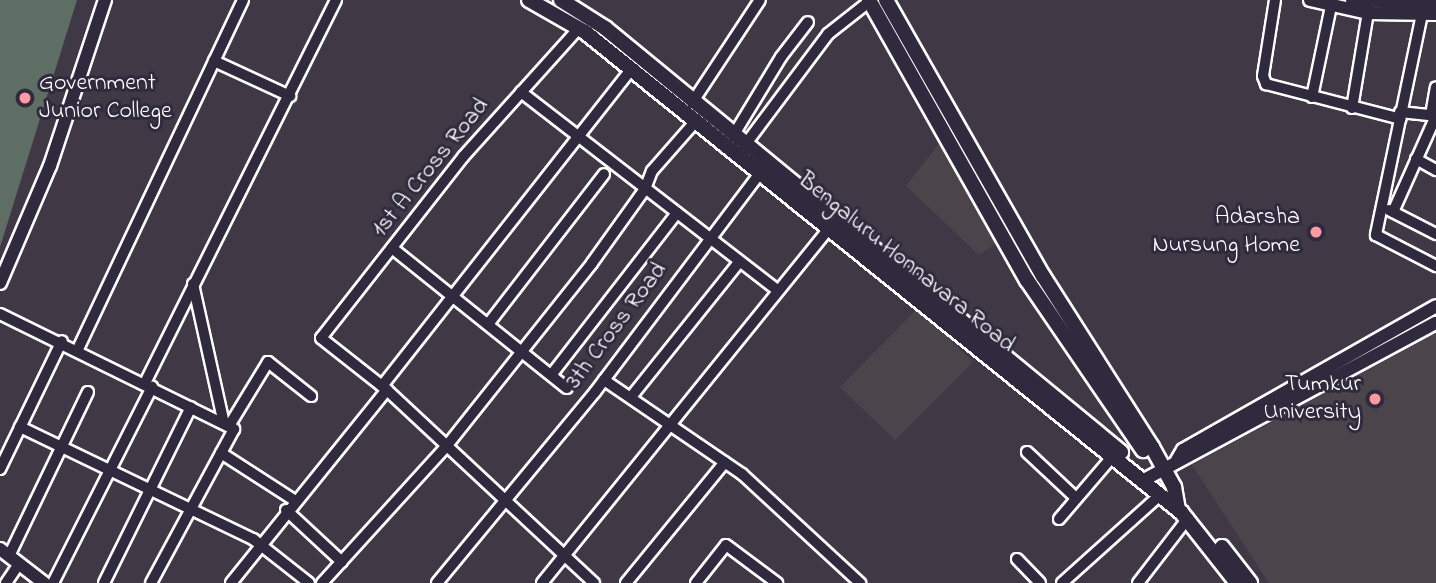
<!DOCTYPE html>
<html>
<head>
<meta charset="utf-8">
<style>
	body { margin:0 }
	#map { position:relative; width:1436px; height:583px; overflow:hidden; background:#403945; font-family:"Indie Flower",sans-serif }
	div>[style] { position:absolute }
	[style*='--x'] { left:calc(var(--x)*1px); top:calc(var(--y)*1px); width:calc(var(--w)*1px); rotate:calc(var(--a)*1deg) }
	.built>* { inset:0; background:#4c444b }
	.green>* { inset:0; background:#5e6e64 }
	.roads { filter:drop-shadow(2px 0 #fff) drop-shadow(-2px 0 #fff) drop-shadow(0 2px #fff) drop-shadow(0 -2px #fff) }
	.minor>* { height:10px; margin:-5px; padding:0 5px; transform-origin:5px; border-radius:5px; background:#2f2a3d }
	.tertiary>* { height:12px; margin:-6px; padding:0 6px; transform-origin:6px; border-radius:6px; background:#2f2a3d }
	.secondary>* { height:12px; margin:-6px; padding:0 6px; transform-origin:6px; border-radius:6px; background:#2f2a3d }
	.primary>* { height:14px; margin:-7px; padding:0 7px; transform-origin:7px; border-radius:7px; background:#2f2a3d }
	.dots>* { width:19px; height:19px; translate:-50% -50%; box-sizing:border-box; border:4px solid #2f2a3d; border-radius:50% }
	span { translate:-50% -50%; white-space:nowrap; text-align:center; line-height:1.15; -webkit-text-stroke:6px #2f2a3d; paint-order:stroke }
	.poi-label { font-size:24px; color:#fff }
	.left { translate:0 -50%; text-align:left }
	.right { translate:-100% -50%; text-align:right }
	.street-label { font-size:24px; color:#fff }
</style>
</head>
<body>
<div id="map">
	<div class="built">
		<div style="clip-path:polygon(942px 140px,997px 243px,979px 255px,906px 186px)"></div>
		<div style="clip-path:polygon(918px 308px,973px 362px,895px 440px,840px 387px)"></div>
		<div style="clip-path:polygon(1436px 333px,1436px 583px,1269px 583px,1192px 465px)"></div>
	</div>
	<div class="green">
		<div style="clip-path:polygon(0 0,77px 0,0 247px)"></div>
	</div>
	<div class="roads">
		<div class="minor">
			<div style="--x:1275;--y:0;--w:77;--a:99"></div>
			<div style="--x:1263;--y:76;--w:9;--a:69"></div>
			<div style="--x:1266;--y:84;--w:139;--a:14.5"></div>
			<div style="--x:1422;--y:14;--w:226;--a:101.8"></div>
			<div style="--x:1376;--y:235;--w:68;--a:27.3"></div>
			<div style="--x:579;--y:28;--w:173;--a:132"></div>
			<div style="--x:463;--y:157;--w:230;--a:128.1"></div>
			<div style="--x:321;--y:338;--w:84;--a:38.2"></div>
			<div style="--x:387;--y:390;--w:283;--a:43"></div>
			<div style="--x:214;--y:61;--w:84;--a:24.7"></div>
			<div style="--x:521;--y:92;--w:324;--a:37.7"></div>
			<div style="--x:1312;--y:97;--w:93;--a:-78.2"></div>
			<div style="--x:692;--y:103;--w:123;--a:-56.6"></div>
			<div style="--x:1352;--y:108;--w:103;--a:-80.5"></div>
			<div style="--x:1400;--y:112;--w:36;--a:6"></div>
			<div style="--x:1431;--y:115;--w:28;--a:-80"></div>
			<div style="--x:733;--y:136;--w:92;--a:-58.7"></div>
			<div style="--x:781;--y:57;--w:44;--a:-52.4"></div>
			<div style="--x:745;--y:145;--w:139;--a:-53.2"></div>
			<div style="--x:828;--y:34;--w:53;--a:-38.2"></div>
			<div style="--x:1416;--y:159;--w:23;--a:29"></div>
			<div style="--x:1389;--y:210;--w:53;--a:27.1"></div>
			<div style="--x:1393;--y:212;--w:105;--a:-65.9"></div>
			<div style="--x:392;--y:248;--w:224;--a:38.7"></div>
			<div style="--x:193;--y:284;--w:143;--a:77.5"></div>
			<div style="--x:0;--y:314;--w:261;--a:26.2"></div>
			<div style="--x:234;--y:429;--w:175;--a:118.3"></div>
			<div style="--x:489;--y:323;--w:188;--a:-52.3"></div>
			<div style="--x:78;--y:349;--w:386;--a:-64.7"></div>
			<div style="--x:552;--y:374;--w:204;--a:-52.2"></div>
			<div style="--x:604;--y:380;--w:167;--a:34.3"></div>
			<div style="--x:742;--y:474;--w:161;--a:42.7"></div>
			<div style="--x:145;--y:383;--w:428;--a:-63.5"></div>
			<div style="--x:382;--y:386;--w:402;--a:-51.8"></div>
			<div style="--x:631;--y:397;--w:173;--a:-51.3"></div>
			<div style="--x:229;--y:426;--w:75;--a:-58.6"></div>
			<div style="--x:268;--y:362;--w:55;--a:38.3"></div>
			<div style="--x:20;--y:427;--w:259;--a:25.7"></div>
			<div style="--x:253;--y:539;--w:71;--a:38.2"></div>
			<div style="--x:1027;--y:452;--w:67;--a:43.2"></div>
			<div style="--x:221;--y:453;--w:87;--a:32.8"></div>
			<div style="--x:0;--y:469;--w:142;--a:-64.2"></div>
			<div style="--x:286;--y:510;--w:76;--a:42.9"></div>
			<div style="--x:1059;--y:519;--w:82;--a:-49.5"></div>
			<div style="--x:9;--y:556;--w:182;--a:-64.3"></div>
			<div style="--x:1017;--y:559;--w:33;--a:46"></div>
			<div style="--x:6;--y:583;--w:23;--a:-56"></div>
			<div style="--x:53;--y:583;--w:220;--a:-63.2"></div>
			<div style="--x:104;--y:583;--w:196;--a:-63.7"></div>
			<div style="--x:231;--y:583;--w:248;--a:-51.1"></div>
			<div style="--x:322;--y:583;--w:183;--a:-47.7"></div>
			<div style="--x:445;--y:448;--w:236;--a:-51.5"></div>
			<div style="--x:592;--y:263;--w:91;--a:-54.4"></div>
			<div style="--x:645;--y:189;--w:19;--a:-69"></div>
			<div style="--x:652;--y:171;--w:65;--a:-48.7"></div>
			<div style="--x:437;--y:583;--w:248;--a:-50.4"></div>
			<div style="--x:595;--y:392;--w:273;--a:-53"></div>
			<div style="--x:542;--y:583;--w:462;--a:-51"></div>
			<div style="--x:626;--y:583;--w:156;--a:-50.7"></div>
			<div style="--x:696;--y:583;--w:48;--a:-51.7"></div>
			<div style="--x:726;--y:545;--w:64;--a:36.7"></div>
			<div style="--x:1062;--y:583;--w:132;--a:-41.9"></div>
			<div style="--x:1138;--y:583;--w:82;--a:-52.4"></div>
		</div>
		<div class="tertiary">
			<div style="--x:0;--y:549;--w:56;--a:37.7"></div>
		</div>
		<div class="secondary">
			<div style="--x:1310;--y:0;--w:59;--a:12.6"></div>
			<div style="--x:1368;--y:13;--w:68;--a:0.8"></div>
			<div style="--x:1352;--y:0;--w:84;--a:3.4"></div>
			<div style="--x:0;--y:283;--w:127;--a:-66.9"></div>
			<div style="--x:50;--y:166;--w:175;--a:-71.7"></div>
			<div style="--x:1177;--y:460;--w:12;--a:-59"></div>
			<div style="--x:1183;--y:450;--w:291;--a:-29.6"></div>
			<div style="--x:1142;--y:481;--w:334;--a:-28.3"></div>
		</div>
		<div class="primary">
			<div style="--x:529;--y:0;--w:64;--a:29.7"></div>
			<div style="--x:585;--y:32;--w:765;--a:38.85"></div>
			<div style="--x:1181;--y:512;--w:90;--a:51.7"></div>
			<div style="--x:561;--y:0;--w:52;--a:32.5"></div>
			<div style="--x:605;--y:28;--w:668;--a:39.41"></div>
			<div style="--x:869;--y:0;--w:322;--a:60.6"></div>
			<div style="--x:1027;--y:280;--w:206;--a:55.7"></div>
			<div style="--x:886;--y:0;--w:318;--a:60.4"></div>
			<div style="--x:1043;--y:276;--w:203;--a:57.5"></div>
			<div style="--x:1152;--y:447;--w:46;--a:61.2"></div>
			<div style="--x:1174;--y:487;--w:22;--a:80"></div>
			<div style="--x:1222;--y:547;--w:46;--a:52.1"></div>
		</div>
	</div>
	<div class="dots">
		<div style="left:25px;top:98px;background:#ff9aa2"></div>
		<div style="left:1316px;top:232px;background:#ff9aa2"></div>
		<div style="left:1375px;top:399px;background:#ff9aa2"></div>
	</div>
	<div class="poi-label">
		<span class="left" style="left:39px;top:98px">Government<br>Junior College</span>
		<span class="right" style="left:1300px;top:232px">Adarsha<br>Nursung Home</span>
		<span class="right" style="left:1361px;top:399px">Tumkur<br>University</span>
	</div>
	<div class="street-label">
		<span style="left:431px;top:168px;rotate:-51deg">1st A Cross Road</span>
		<span style="left:906px;top:263px;rotate:39deg">Bengaluru Honnavara Road</span>
		<span style="left:617px;top:326px;rotate:-53deg">3th Cross Road</span>
	</div>
</div>
</body>
</html>
